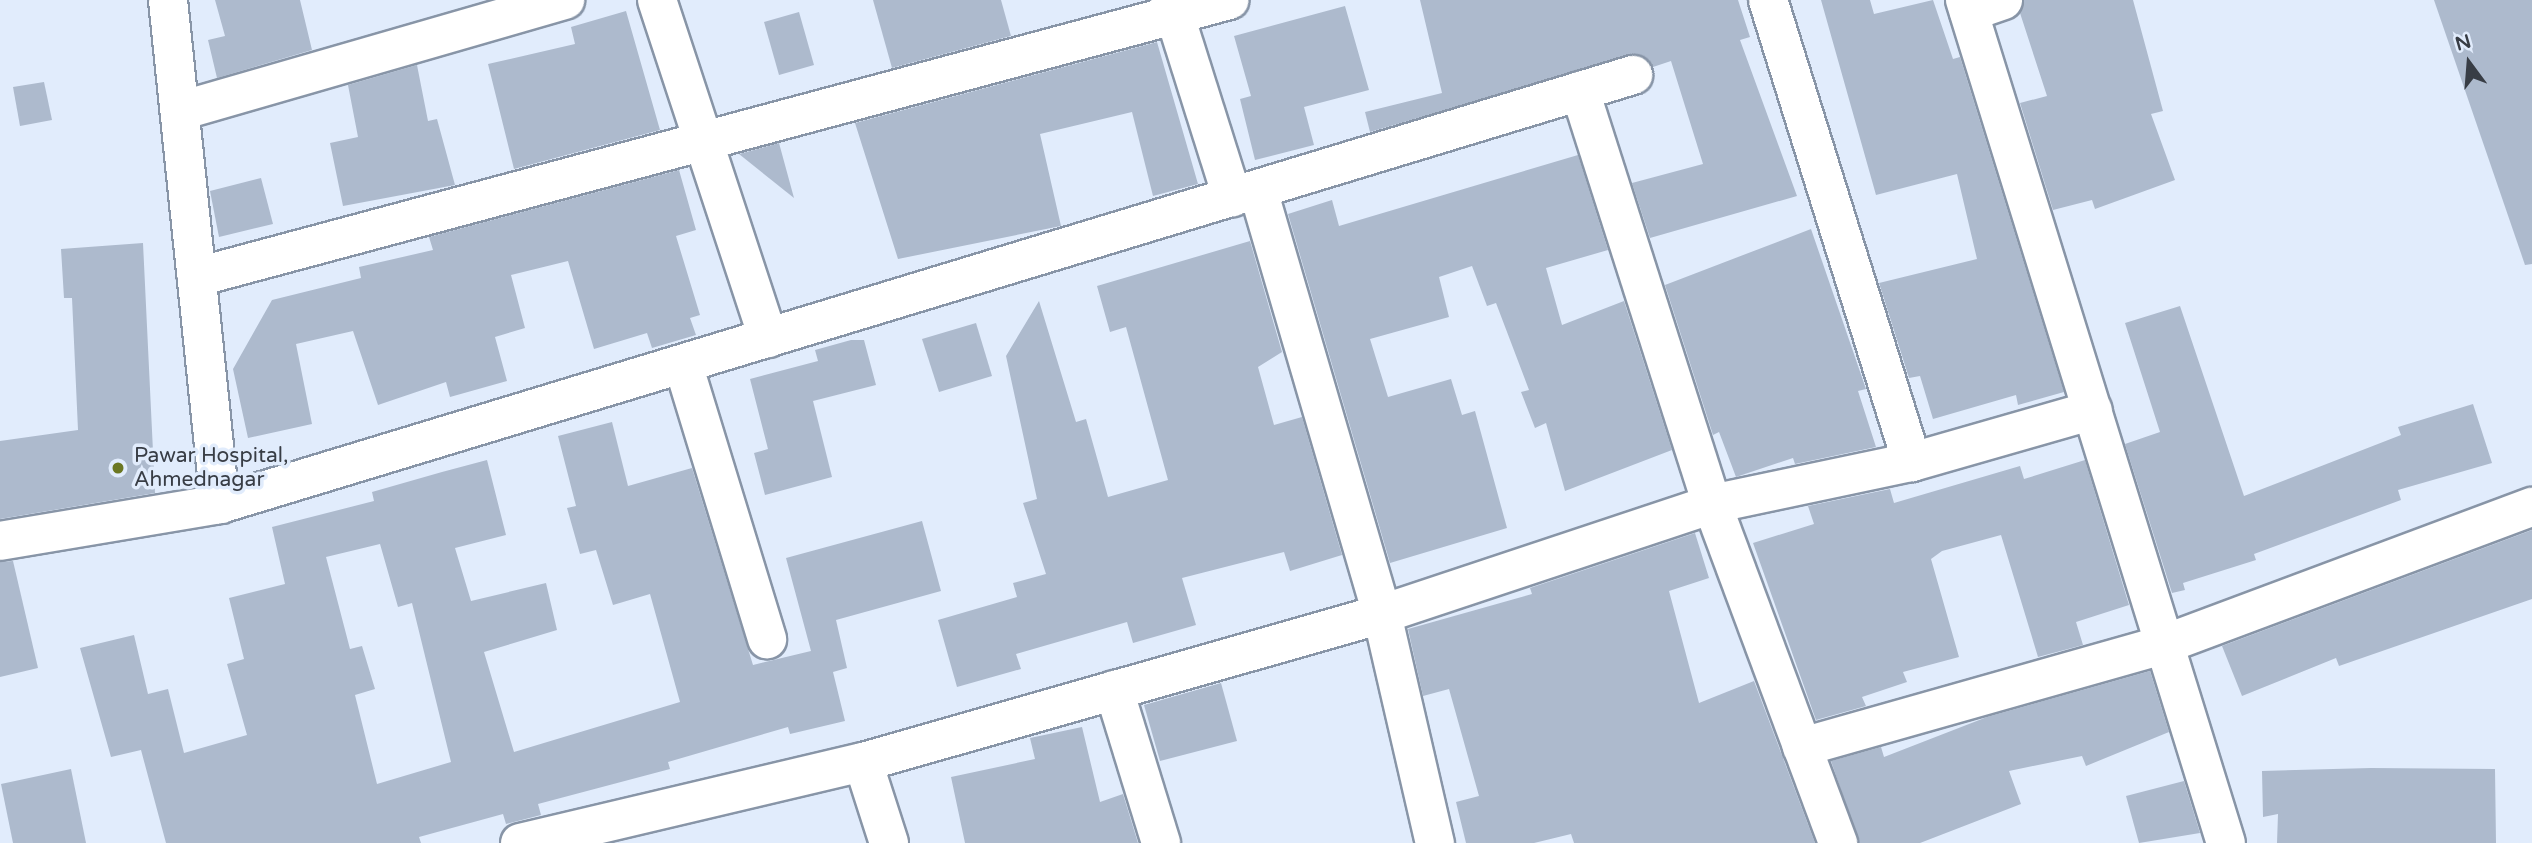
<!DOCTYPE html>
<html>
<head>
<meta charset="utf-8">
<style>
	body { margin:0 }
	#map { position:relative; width:2532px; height:843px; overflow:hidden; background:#e1ecfc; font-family:"Varela Round",sans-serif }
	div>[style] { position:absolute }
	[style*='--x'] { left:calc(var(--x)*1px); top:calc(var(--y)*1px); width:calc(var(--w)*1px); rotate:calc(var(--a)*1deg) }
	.building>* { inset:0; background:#adbacd }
	.roads { filter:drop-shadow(2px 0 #8895a7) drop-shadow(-2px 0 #8895a7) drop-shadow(0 2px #8895a7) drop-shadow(0 -2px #8895a7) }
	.minor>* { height:38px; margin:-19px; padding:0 19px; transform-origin:19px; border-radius:19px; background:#fff }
	.dots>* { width:19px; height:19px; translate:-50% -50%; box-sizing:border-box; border:4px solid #e1ecfc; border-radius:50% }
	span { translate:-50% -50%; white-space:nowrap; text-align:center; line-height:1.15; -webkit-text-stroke:7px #e1ecfc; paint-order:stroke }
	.poi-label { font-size:21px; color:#383d45 }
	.left { translate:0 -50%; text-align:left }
	.north { position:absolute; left:2434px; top:28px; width:70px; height:70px; -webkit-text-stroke:5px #e1ecfc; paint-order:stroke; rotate:344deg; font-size:19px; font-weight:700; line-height:28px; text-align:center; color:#383d45 }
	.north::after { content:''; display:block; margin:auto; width:24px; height:32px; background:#383d45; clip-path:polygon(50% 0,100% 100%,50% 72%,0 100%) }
</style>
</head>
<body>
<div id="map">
	<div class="building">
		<div style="clip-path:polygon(215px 0,300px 0,312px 50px,217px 78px,208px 40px,225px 36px)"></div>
		<div style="clip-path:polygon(873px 0,1001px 0,1011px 36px,892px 68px)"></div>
		<div style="clip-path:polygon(1420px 0,1738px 0,1750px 37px,1740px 40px,1797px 196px,1650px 238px,1632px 183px,1703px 164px,1671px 61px,1653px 67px,1637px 54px,1370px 132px,1365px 112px,1442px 93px)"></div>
		<div style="clip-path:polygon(1821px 0,1870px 0,1874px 14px,1933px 0,1953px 59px,1960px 57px,2064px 392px,2018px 405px,2016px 395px,1933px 419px,1920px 376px,1909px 378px,1879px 283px,1977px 259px,1957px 174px,1876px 195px)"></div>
		<div style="clip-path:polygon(2024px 0,2133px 0,2163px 111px,2151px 114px,2175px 180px,2095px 209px,2092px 200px,2053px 210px,2020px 103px,2047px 96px,2020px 13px)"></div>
		<div style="clip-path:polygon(2434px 0,2532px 0,2532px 264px,2525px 265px)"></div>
		<div style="clip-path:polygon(1345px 6px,1369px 90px,1304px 107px,1314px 145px,1255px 160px,1240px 99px,1251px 96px,1234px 36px)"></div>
		<div style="clip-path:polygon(626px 11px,660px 130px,514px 169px,488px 64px,575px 44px,571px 27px)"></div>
		<div style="clip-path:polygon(799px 12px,814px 65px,779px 75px,764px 22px)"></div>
		<div style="clip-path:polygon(1157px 42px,1198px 184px,1153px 196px,1132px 112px,1040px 134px,1061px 226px,898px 259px,855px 123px)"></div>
		<div style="clip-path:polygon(417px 65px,428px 121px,437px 119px,455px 185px,343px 206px,330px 143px,358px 137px,348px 85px)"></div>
		<div style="clip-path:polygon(44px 82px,52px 120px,20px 126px,13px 87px)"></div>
		<div style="clip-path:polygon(779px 143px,794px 198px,739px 154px)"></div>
		<div style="clip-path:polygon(1578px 155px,1608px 250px,1546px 268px,1562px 325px,1624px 301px,1672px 450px,1565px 491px,1546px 423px,1535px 428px,1521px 392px,1529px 390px,1496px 303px,1487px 306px,1472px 266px,1439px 277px,1449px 317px,1370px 339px,1388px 397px,1451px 379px,1462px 415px,1475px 411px,1507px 528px,1390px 563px,1288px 214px,1332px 200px,1339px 226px)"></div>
		<div style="clip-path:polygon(679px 170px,696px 230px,676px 236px,700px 315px,690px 318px,696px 335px,652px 348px,647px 333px,594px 349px,568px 261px,511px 275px,525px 328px,495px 337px,507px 381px,450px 397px,446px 382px,378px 405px,353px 331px,296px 344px,312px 424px,248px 438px,233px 369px,272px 300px,361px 278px,359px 267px,433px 250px,429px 237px)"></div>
		<div style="clip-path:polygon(261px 178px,273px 224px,219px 237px,210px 191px)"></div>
		<div style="clip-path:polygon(1811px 229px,1866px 389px,1858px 391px,1876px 447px,1795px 464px,1793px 458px,1736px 477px,1719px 432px,1713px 435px,1665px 285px)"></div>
		<div style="clip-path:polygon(1250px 241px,1282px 352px,1258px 367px,1274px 425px,1302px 417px,1342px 555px,1290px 571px,1284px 552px,1182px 578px,1196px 625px,1133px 643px,1127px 622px,1016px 654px,1021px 669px,957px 687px,938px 620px,1017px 597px,1013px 583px,1046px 574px,1023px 503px,1037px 499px,1006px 356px,1039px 301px,1076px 422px,1086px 419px,1108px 497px,1168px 480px,1126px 327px,1110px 332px,1097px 286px)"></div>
		<div style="clip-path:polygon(143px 243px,155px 493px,0 519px,0 441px,78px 430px,72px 298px,64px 298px,61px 249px)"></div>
		<div style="clip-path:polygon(2180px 306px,2244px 496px,2401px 435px,2398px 427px,2473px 404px,2492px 463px,2398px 490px,2401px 500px,2254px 554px,2256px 560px,2183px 583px,2185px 590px,2172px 593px,2125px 444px,2160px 432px,2125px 323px)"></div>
		<div style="clip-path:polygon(976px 323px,992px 376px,939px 392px,922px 339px)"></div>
		<div style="clip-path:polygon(851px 340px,864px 340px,876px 385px,813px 401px,832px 477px,765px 495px,754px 453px,768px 449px,750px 379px,818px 361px,815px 350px)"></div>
		<div style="clip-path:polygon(evenodd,612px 422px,628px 486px,692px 468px,753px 665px,811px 651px,786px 558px,922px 521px,941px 591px,836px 620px,847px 668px,833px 672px,845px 721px,790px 734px,788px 727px,668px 762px,670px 769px,538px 804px,541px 815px,506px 824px,503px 814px,419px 837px,421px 843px,166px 843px,141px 750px,111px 757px,80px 648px,134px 635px,148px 694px,168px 689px,184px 753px,247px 735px,227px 664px,244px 659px,229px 598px,285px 584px,272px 527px,374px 501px,372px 492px,442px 472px,487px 460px,506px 535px,455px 548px,471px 601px,546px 583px,557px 630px,484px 652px,514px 752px,680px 702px,650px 594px,613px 605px,596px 550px,580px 554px,567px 508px,576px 506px,558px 436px,612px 422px,380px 544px,398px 607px,412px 603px,451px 762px,377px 784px,355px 695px,375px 689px,362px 646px,350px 649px,326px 557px,380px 544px)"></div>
		<div style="clip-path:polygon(2085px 460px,2129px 605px,2076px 622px,2083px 645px,2038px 657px,2001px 535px,1942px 551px,1931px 559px,1959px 657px,1903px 672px,1907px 682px,1862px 697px,1866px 706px,1816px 720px,1753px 543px,1814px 524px,1808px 506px,1890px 489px,1894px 503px,2020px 466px,2024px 479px)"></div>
		<div style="clip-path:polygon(2532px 530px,2532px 599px,2339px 666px,2336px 658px,2242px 696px,2222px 646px)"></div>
		<div style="clip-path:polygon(1695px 533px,1709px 578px,1669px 591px,1699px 703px,1754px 681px,1815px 843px,1574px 843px,1571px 834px,1534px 843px,1466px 843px,1456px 802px,1479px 796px,1449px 689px,1423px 696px,1408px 629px,1532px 594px,1530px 588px)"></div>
		<div style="clip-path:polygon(13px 561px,38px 668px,0 677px,0 562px)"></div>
		<div style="clip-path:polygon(2150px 671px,2169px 732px,2086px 766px,2082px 756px,2009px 771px,2021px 804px,1920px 843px,1859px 843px,1831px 761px,1881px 747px,1884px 757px,1987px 717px)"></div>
		<div style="clip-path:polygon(1221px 683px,1237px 741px,1160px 761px,1144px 705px)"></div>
		<div style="clip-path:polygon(1082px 727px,1100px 802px,1123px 794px,1138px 843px,965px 843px,951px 777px,1035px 759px,1030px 738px)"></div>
		<div style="clip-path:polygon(2371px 768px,2495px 769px,2496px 843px,2277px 843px,2278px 814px,2263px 817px,2262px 771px)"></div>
		<div style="clip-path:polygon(71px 769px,86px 843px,13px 843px,1px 784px)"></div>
		<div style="clip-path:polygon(2184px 781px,2200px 833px,2139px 843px,2126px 796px)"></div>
	</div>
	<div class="roads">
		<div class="minor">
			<div style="--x:168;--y:0;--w:507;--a:84.11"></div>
			<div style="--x:657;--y:0;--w:356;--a:71.8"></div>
			<div style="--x:1170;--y:0;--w:207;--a:72.5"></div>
			<div style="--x:1768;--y:0;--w:484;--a:72.7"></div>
			<div style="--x:1965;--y:0;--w:882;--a:72.8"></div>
			<div style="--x:1969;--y:12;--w:36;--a:-19"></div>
			<div style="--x:1580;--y:91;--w:434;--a:72.3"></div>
			<div style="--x:1712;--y:504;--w:362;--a:69.6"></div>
			<div style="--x:180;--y:111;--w:401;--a:-16.1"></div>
			<div style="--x:1258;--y:190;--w:442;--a:73.7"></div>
			<div style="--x:1382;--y:614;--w:235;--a:77"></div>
			<div style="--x:197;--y:277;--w:1069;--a:-15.02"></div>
			<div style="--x:683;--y:364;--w:288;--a:73"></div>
			<div style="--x:0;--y:541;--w:223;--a:-9.5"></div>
			<div style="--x:220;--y:504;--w:1477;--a:-16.89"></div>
			<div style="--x:1114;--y:690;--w:160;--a:72.9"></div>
			<div style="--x:1802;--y:747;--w:377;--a:-15.8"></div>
			<div style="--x:2165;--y:644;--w:392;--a:-20.5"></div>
			<div style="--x:863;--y:762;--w:85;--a:72.2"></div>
			<div style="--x:520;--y:843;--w:352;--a:-13.3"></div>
			<div style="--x:863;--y:762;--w:540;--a:-15.92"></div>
			<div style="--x:1382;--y:614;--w:348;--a:-18.4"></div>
			<div style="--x:1712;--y:504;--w:204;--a:-11.9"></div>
			<div style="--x:1912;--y:462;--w:188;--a:-16"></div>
		</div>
	</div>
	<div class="dots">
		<div style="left:118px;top:468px;background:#6b7723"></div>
	</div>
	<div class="poi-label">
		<span class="left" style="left:134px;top:468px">Pawar Hospital,<br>Ahmednagar</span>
	</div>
	<div class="north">N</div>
</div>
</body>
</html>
